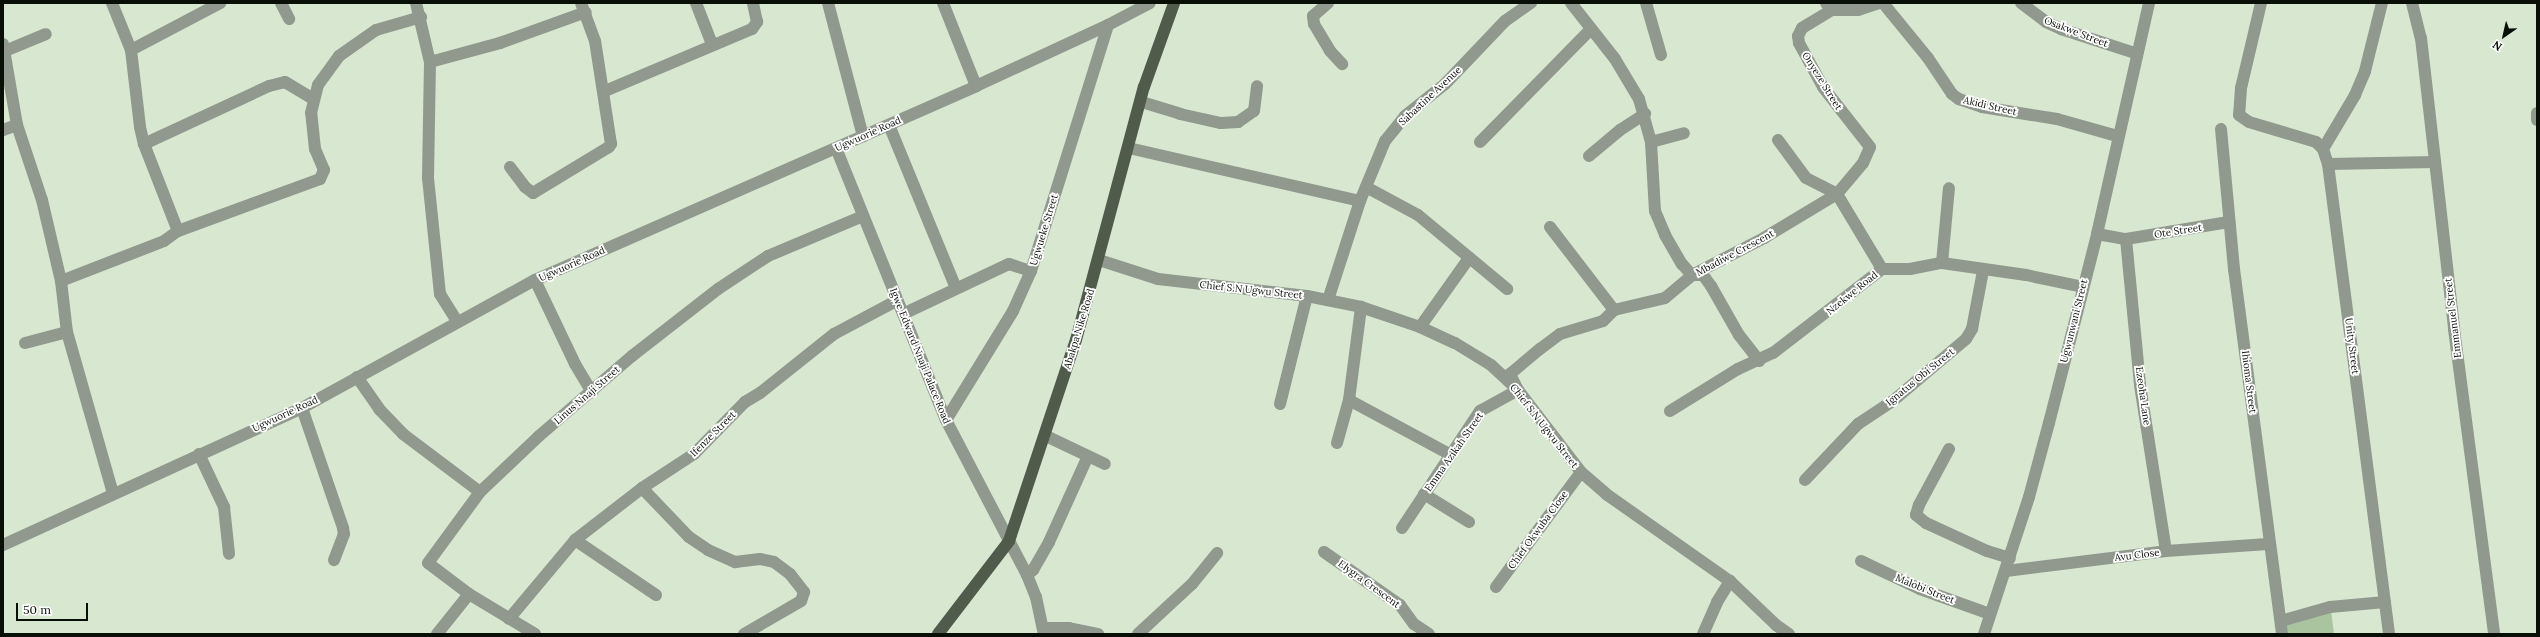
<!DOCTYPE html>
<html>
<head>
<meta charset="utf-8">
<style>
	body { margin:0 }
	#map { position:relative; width:2540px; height:637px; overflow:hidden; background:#d7e7d0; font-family:Lora,serif }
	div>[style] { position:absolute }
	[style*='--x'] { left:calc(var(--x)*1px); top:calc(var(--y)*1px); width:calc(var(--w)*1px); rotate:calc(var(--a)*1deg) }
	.green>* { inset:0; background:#aac49f }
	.minor>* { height:12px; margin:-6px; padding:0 6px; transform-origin:6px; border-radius:6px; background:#91988e }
	.major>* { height:12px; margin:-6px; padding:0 6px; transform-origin:6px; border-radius:6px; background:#505b4b }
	span { translate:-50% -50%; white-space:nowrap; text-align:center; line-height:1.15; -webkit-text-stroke:3.5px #fff; paint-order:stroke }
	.street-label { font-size:10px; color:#090e07 }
	.frame { position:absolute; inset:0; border:4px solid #090e07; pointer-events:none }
	.north { position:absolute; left:2484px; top:16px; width:40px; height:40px; -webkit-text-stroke:3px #fff; paint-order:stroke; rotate:214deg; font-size:11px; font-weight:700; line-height:16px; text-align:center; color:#090e07 }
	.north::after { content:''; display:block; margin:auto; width:14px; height:18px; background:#090e07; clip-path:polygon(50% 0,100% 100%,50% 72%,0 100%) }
	.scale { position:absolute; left:16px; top:603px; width:72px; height:18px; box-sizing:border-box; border:2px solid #090e07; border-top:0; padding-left:5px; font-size:12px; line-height:14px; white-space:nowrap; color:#090e07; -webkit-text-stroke:3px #fff; paint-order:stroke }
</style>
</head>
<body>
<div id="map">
	<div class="green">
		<div style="clip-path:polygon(2331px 610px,2334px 634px,2288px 634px,2285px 616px)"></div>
	</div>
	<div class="minor">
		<div style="--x:112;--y:3;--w:51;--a:68"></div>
		<div style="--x:131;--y:50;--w:78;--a:83.3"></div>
		<div style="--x:140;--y:127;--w:17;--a:77"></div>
		<div style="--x:144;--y:144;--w:93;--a:68.7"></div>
		<div style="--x:281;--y:3;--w:18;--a:63"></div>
		<div style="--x:416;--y:3;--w:61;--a:76.7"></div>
		<div style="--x:430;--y:62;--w:116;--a:91"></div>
		<div style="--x:428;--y:178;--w:117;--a:84.1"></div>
		<div style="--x:440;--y:294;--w:32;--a:58"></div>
		<div style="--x:696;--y:3;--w:44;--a:68.7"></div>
		<div style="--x:828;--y:3;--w:138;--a:75.3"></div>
		<div style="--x:943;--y:3;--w:89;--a:68.3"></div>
		<div style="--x:1328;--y:3;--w:20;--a:139"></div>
		<div style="--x:1313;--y:16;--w:8;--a:83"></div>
		<div style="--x:1314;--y:24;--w:31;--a:59"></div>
		<div style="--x:1330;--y:51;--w:18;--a:47"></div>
		<div style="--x:1571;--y:3;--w:71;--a:51.8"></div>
		<div style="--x:1615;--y:59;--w:47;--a:59"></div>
		<div style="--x:1639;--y:99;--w:45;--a:74.4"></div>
		<div style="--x:1651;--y:142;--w:69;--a:86.7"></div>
		<div style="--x:1655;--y:211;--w:26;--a:67"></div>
		<div style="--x:1665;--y:235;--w:34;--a:60"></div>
		<div style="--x:1682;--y:264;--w:15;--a:48"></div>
		<div style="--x:1692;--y:275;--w:11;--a:0"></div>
		<div style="--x:1703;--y:275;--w:14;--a:54"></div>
		<div style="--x:1711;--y:286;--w:56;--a:60.3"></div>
		<div style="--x:1739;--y:335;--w:33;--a:52"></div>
		<div style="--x:1646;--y:3;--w:54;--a:73.9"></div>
		<div style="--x:1883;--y:3;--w:71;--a:50.7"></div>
		<div style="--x:1928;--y:58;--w:43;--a:56.3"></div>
		<div style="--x:1952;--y:94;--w:9;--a:36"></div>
		<div style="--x:1959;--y:99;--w:24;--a:19"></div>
		<div style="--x:1982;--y:107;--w:76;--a:9.1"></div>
		<div style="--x:2057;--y:119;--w:62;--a:15.8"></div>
		<div style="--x:2021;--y:3;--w:31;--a:37"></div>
		<div style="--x:2046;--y:22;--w:17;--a:25"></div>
		<div style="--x:2061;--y:29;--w:78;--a:18"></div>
		<div style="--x:2261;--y:3;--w:87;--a:103.2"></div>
		<div style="--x:2241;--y:88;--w:27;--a:94"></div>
		<div style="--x:2239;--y:115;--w:12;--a:35"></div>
		<div style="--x:2249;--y:122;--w:70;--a:16.6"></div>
		<div style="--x:2316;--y:142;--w:10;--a:45"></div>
		<div style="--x:2323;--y:149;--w:16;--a:72"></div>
		<div style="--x:2328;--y:164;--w:474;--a:82.6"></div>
		<div style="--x:2412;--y:3;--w:36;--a:76"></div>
		<div style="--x:2421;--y:38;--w:293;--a:83.5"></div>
		<div style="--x:2454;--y:329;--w:308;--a:82.5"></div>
		<div style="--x:1832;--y:10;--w:26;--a:0"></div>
		<div style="--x:1858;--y:10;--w:23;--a:-18"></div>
		<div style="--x:3;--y:44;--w:82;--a:80.2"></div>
		<div style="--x:17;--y:125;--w:79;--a:71.6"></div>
		<div style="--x:42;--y:200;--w:83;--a:76.8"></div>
		<div style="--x:61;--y:281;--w:51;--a:83.3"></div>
		<div style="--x:67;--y:332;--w:167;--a:74.1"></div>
		<div style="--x:131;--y:50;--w:101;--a:-27.8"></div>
		<div style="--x:5;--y:51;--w:44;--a:-22.5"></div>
		<div style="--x:430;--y:62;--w:73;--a:-15.2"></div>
		<div style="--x:500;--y:43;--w:91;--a:-19.8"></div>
		<div style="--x:605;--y:91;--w:160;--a:-22.9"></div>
		<div style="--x:752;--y:29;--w:9;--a:-54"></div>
		<div style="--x:757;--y:22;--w:19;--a:-102"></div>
		<div style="--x:1145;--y:103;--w:37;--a:17"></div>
		<div style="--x:1180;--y:114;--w:42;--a:12.4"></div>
		<div style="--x:1221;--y:123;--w:17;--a:-3"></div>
		<div style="--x:1238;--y:122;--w:19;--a:-35"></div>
		<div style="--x:1254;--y:111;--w:25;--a:-83"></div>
		<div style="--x:2537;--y:113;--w:7;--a:90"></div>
		<div style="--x:889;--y:125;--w:176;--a:67.7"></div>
		<div style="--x:2221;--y:129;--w:141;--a:84.7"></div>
		<div style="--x:2234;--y:269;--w:368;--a:82.5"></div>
		<div style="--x:3;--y:130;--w:15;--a:-20"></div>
		<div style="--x:1778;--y:140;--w:47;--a:53.6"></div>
		<div style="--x:1806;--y:178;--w:35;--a:27"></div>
		<div style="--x:1837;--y:194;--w:87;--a:59"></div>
		<div style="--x:1480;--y:142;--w:158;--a:-45.5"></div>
		<div style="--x:1651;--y:142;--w:34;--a:-15"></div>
		<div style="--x:144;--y:144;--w:138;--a:-24.9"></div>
		<div style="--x:269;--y:86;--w:16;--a:-14"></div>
		<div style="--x:285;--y:82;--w:33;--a:31"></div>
		<div style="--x:836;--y:148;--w:293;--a:68"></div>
		<div style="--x:946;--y:420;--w:175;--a:62.4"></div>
		<div style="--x:1027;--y:575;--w:24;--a:68"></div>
		<div style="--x:1036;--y:597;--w:38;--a:78"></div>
		<div style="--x:1133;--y:149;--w:233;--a:12.9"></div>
		<div style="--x:2323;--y:149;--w:63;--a:-59.3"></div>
		<div style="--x:2355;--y:95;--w:26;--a:-67"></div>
		<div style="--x:2365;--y:71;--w:70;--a:-76"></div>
		<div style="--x:1589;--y:156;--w:40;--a:-40"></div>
		<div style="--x:1620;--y:130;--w:30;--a:-33"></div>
		<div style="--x:2328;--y:164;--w:107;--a:-1.1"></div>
		<div style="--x:510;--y:167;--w:25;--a:53"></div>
		<div style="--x:525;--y:187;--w:10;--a:37"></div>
		<div style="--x:533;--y:193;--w:89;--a:-31.2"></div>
		<div style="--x:609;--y:147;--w:4;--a:-56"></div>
		<div style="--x:611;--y:144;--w:104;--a:-98.8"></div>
		<div style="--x:595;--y:41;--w:40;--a:-110.2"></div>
		<div style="--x:1366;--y:187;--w:59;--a:28.3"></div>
		<div style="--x:1418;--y:215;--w:116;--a:39.7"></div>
		<div style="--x:1550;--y:227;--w:105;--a:52.4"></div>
		<div style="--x:2097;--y:234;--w:29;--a:10"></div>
		<div style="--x:2126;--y:239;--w:104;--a:-9.4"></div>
		<div style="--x:2126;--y:239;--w:147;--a:84.5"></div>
		<div style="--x:2140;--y:385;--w:168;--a:81.1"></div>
		<div style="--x:1099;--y:260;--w:62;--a:17.9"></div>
		<div style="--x:1158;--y:279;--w:150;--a:6.5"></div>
		<div style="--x:1307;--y:296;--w:55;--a:11.5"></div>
		<div style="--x:1361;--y:307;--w:62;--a:18.7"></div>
		<div style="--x:1420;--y:327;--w:38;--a:25"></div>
		<div style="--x:1455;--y:343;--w:42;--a:31.4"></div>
		<div style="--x:1491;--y:365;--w:37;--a:43"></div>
		<div style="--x:1518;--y:390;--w:103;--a:52.5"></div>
		<div style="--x:1581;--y:472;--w:33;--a:41"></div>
		<div style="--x:1606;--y:494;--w:151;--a:35.1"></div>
		<div style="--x:1730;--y:581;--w:64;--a:43.7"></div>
		<div style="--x:1776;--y:625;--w:16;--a:35"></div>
		<div style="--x:1942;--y:263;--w:75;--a:-84.7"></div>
		<div style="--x:535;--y:280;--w:93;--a:64.5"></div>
		<div style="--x:575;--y:364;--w:33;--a:59"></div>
		<div style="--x:61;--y:281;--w:110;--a:-21.2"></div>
		<div style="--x:164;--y:241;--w:17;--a:-36"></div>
		<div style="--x:178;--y:231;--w:151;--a:-20.1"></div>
		<div style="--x:320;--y:179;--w:10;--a:-66"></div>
		<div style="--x:324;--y:170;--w:23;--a:-113"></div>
		<div style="--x:315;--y:149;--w:36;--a:-96"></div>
		<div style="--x:311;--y:113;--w:29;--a:-76"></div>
		<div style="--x:318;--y:85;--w:36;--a:-54"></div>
		<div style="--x:339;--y:56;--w:45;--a:-35.1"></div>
		<div style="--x:376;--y:30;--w:47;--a:-16.1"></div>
		<div style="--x:1328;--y:300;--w:104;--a:-72.1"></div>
		<div style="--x:1360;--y:201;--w:65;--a:-67.4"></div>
		<div style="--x:1385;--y:141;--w:32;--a:-51"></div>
		<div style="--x:1405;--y:116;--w:51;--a:-38.7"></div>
		<div style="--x:1445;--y:84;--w:87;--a:-46.4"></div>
		<div style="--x:1505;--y:21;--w:32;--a:-35"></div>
		<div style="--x:903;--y:314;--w:117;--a:-25.3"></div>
		<div style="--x:1009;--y:264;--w:23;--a:18"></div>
		<div style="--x:1420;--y:327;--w:85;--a:-54.6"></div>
		<div style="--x:25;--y:343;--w:43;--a:-14.7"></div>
		<div style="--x:357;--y:377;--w:39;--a:55"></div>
		<div style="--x:379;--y:409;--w:35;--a:46"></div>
		<div style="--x:403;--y:434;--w:96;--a:37"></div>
		<div style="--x:1349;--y:400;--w:94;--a:-82.6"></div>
		<div style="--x:1280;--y:404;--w:111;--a:-76"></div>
		<div style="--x:302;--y:408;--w:127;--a:71.1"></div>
		<div style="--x:343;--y:528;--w:6;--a:81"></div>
		<div style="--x:344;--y:534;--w:28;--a:111"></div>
		<div style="--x:1670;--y:411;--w:80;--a:-31.7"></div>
		<div style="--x:1738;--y:369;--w:38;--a:-25"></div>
		<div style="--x:1773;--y:353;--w:138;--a:-37.6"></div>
		<div style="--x:1882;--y:269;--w:28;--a:0"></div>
		<div style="--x:1910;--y:269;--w:33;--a:-11"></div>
		<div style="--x:1942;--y:263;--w:85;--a:8.1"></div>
		<div style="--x:2026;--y:275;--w:58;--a:11.9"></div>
		<div style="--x:946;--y:420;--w:128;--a:-58.4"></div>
		<div style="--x:1013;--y:311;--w:44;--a:-65.8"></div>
		<div style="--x:1031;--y:271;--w:258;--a:-72.6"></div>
		<div style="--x:1046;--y:436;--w:65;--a:25.4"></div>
		<div style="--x:1337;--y:443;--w:45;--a:-74.4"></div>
		<div style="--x:1349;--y:400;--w:116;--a:28.3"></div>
		<div style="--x:1949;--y:449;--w:64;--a:118.2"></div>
		<div style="--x:1919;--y:505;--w:10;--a:107"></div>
		<div style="--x:1916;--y:515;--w:13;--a:39"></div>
		<div style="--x:1926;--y:523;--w:67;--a:24.7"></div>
		<div style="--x:1987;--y:551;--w:24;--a:17"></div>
		<div style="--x:199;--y:454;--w:59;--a:64.7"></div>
		<div style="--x:224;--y:507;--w:47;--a:83.9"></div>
		<div style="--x:1805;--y:480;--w:77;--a:-46.6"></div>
		<div style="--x:1858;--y:424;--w:43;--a:-33.7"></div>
		<div style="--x:1894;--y:400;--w:94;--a:-40.3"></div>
		<div style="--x:1966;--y:339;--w:12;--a:-59"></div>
		<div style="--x:1972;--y:329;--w:59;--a:-79.3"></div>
		<div style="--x:642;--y:488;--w:68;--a:46.2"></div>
		<div style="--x:689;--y:537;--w:23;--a:34"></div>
		<div style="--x:708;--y:550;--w:30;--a:24"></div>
		<div style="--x:735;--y:562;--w:25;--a:-7"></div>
		<div style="--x:760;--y:559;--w:14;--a:12"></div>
		<div style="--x:774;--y:562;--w:20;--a:37"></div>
		<div style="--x:790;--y:574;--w:23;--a:52"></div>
		<div style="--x:804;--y:592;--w:9;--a:108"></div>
		<div style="--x:801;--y:601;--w:66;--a:149.9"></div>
		<div style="--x:1424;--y:494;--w:53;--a:31.9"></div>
		<div style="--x:1402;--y:528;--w:141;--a:-56.3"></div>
		<div style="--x:1480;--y:411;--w:43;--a:-28.9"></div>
		<div style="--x:1518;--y:390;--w:18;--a:-117"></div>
		<div style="--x:1510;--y:374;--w:39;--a:-40"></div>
		<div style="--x:1540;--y:349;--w:25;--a:-37"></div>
		<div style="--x:1560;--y:334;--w:45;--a:-16.8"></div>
		<div style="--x:1603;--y:321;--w:16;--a:-45"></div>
		<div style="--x:1614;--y:310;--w:52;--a:-13.2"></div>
		<div style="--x:1665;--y:298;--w:35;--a:-40"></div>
		<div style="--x:1692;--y:275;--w:81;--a:-27.2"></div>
		<div style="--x:1764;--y:238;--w:85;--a:-31.1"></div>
		<div style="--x:1837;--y:194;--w:40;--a:-50"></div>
		<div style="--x:1863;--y:163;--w:17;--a:-66"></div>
		<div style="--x:1870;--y:147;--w:76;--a:-128.1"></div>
		<div style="--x:1823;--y:87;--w:50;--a:-118.6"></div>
		<div style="--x:1799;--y:43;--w:7;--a:-98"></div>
		<div style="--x:1798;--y:36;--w:9;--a:-63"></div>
		<div style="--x:1802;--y:28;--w:35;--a:-31"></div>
		<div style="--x:1832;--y:10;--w:9;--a:-131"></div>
		<div style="--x:575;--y:540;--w:98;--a:34.2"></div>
		<div style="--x:3;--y:545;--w:329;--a:-24.6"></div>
		<div style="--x:302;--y:408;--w:266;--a:-28.8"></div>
		<div style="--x:535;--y:280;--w:482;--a:-23.7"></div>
		<div style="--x:976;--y:86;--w:145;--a:-24.8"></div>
		<div style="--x:1108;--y:25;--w:47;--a:-27.6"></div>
		<div style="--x:1324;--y:552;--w:93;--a:34.9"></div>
		<div style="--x:1400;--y:605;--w:24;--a:54"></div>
		<div style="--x:1414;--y:624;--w:18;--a:34"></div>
		<div style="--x:1861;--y:561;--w:65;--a:25.4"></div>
		<div style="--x:1920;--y:589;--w:74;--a:19.7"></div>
		<div style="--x:2006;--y:571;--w:161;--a:-7.1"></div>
		<div style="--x:2166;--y:551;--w:102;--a:-3.9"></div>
		<div style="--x:1027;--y:575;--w:8;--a:-40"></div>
		<div style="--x:1033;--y:570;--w:32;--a:-60"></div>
		<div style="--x:1049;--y:542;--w:94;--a:-65.6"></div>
		<div style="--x:1496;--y:587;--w:143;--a:-53.5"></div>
		<div style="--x:509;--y:619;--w:103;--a:-50.1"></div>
		<div style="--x:575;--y:540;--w:85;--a:-37.8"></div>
		<div style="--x:642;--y:488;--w:62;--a:-33.2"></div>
		<div style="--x:694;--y:454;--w:73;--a:-45.6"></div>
		<div style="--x:745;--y:402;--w:17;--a:-31"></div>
		<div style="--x:760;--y:393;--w:95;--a:-38.6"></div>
		<div style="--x:834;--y:334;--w:70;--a:-28"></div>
		<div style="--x:2281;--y:621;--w:51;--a:-15.9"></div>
		<div style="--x:2330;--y:607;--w:55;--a:-5.2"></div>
		<div style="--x:1043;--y:628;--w:26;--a:0"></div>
		<div style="--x:1069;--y:628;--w:30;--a:12"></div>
		<div style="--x:437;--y:634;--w:51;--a:-51.3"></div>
		<div style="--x:535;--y:634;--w:77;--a:-148.8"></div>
		<div style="--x:469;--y:594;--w:51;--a:-142.9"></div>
		<div style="--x:428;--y:563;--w:88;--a:-53.8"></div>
		<div style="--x:480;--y:492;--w:81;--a:-43.5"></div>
		<div style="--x:539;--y:436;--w:123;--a:-40.7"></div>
		<div style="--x:632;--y:356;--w:109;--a:-37.9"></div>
		<div style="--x:718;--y:289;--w:60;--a:-33.4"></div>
		<div style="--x:768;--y:256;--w:103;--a:-22.8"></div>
		<div style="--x:1138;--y:634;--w:74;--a:-42.8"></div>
		<div style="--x:1192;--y:584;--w:40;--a:-51"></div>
		<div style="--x:1703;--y:634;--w:35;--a:-66"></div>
		<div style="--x:1717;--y:602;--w:25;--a:-58"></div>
		<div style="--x:1984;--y:634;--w:144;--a:-71.8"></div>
		<div style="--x:2029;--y:497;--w:77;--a:-74.9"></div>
		<div style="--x:2049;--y:423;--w:195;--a:-75.7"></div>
		<div style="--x:2097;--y:234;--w:237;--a:-77.3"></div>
	</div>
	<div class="major">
		<div style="--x:938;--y:634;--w:117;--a:-52.6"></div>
		<div style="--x:1009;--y:541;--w:212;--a:-71.6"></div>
		<div style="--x:1076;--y:340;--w:262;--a:-75"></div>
		<div style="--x:1144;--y:87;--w:89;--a:-70.3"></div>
	</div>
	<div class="street-label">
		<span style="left:2076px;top:32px;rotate:21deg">Osakwe Street</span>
		<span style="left:1822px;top:81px;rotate:58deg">Onyeze Street</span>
		<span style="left:1430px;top:96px;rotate:-43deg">Sabastine Avenue</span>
		<span style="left:1990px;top:106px;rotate:13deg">Akidi Street</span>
		<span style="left:868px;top:134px;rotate:-24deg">Ugwuorie Road</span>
		<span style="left:1044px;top:230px;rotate:-73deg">Ugwueke Street</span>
		<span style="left:2178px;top:231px;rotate:-9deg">Ote Street</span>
		<span style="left:1735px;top:253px;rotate:-28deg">Mbadiwe Crescent</span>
		<span style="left:572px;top:264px;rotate:-24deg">Ugwuorie Road</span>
		<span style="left:1251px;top:290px;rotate:6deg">Chief S.N Ugwu Street</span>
		<span style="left:1852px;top:293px;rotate:-39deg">Nzekwe Road</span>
		<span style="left:2453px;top:318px;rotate:-97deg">Emmanuel Street</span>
		<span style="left:2074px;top:321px;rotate:-76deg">Ugwunwani Street</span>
		<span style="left:1079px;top:329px;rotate:-73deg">Abakpa Nike Road</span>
		<span style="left:2352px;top:346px;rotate:83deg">Unity Street</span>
		<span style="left:920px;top:356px;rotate:68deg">Igwe Edward Nnaji Palace Road</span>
		<span style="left:1920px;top:377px;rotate:-39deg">Ignatus Obi Street</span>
		<span style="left:2249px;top:382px;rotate:83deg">Ihioma Street</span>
		<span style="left:587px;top:395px;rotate:-41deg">Linus Nnaji Street</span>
		<span style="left:2143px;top:396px;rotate:82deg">Ezeoha Lane</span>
		<span style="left:285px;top:414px;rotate:-25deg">Ugwuorie Road</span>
		<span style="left:1544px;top:426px;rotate:52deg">Chief S.N Ugwu Street</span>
		<span style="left:713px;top:434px;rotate:-45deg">Ifenze Street</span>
		<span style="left:1454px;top:452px;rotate:-55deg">Emma Azikah Street</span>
		<span style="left:1538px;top:530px;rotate:-54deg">Chief Okwuba Close</span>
		<span style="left:2137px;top:555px;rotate:-7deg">Avu Close</span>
		<span style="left:1369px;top:584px;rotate:36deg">Elygra Crescent</span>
		<span style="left:1925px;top:589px;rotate:22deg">Malobi Street</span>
	</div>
	<div class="frame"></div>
	<div class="north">N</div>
	<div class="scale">50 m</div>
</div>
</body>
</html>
